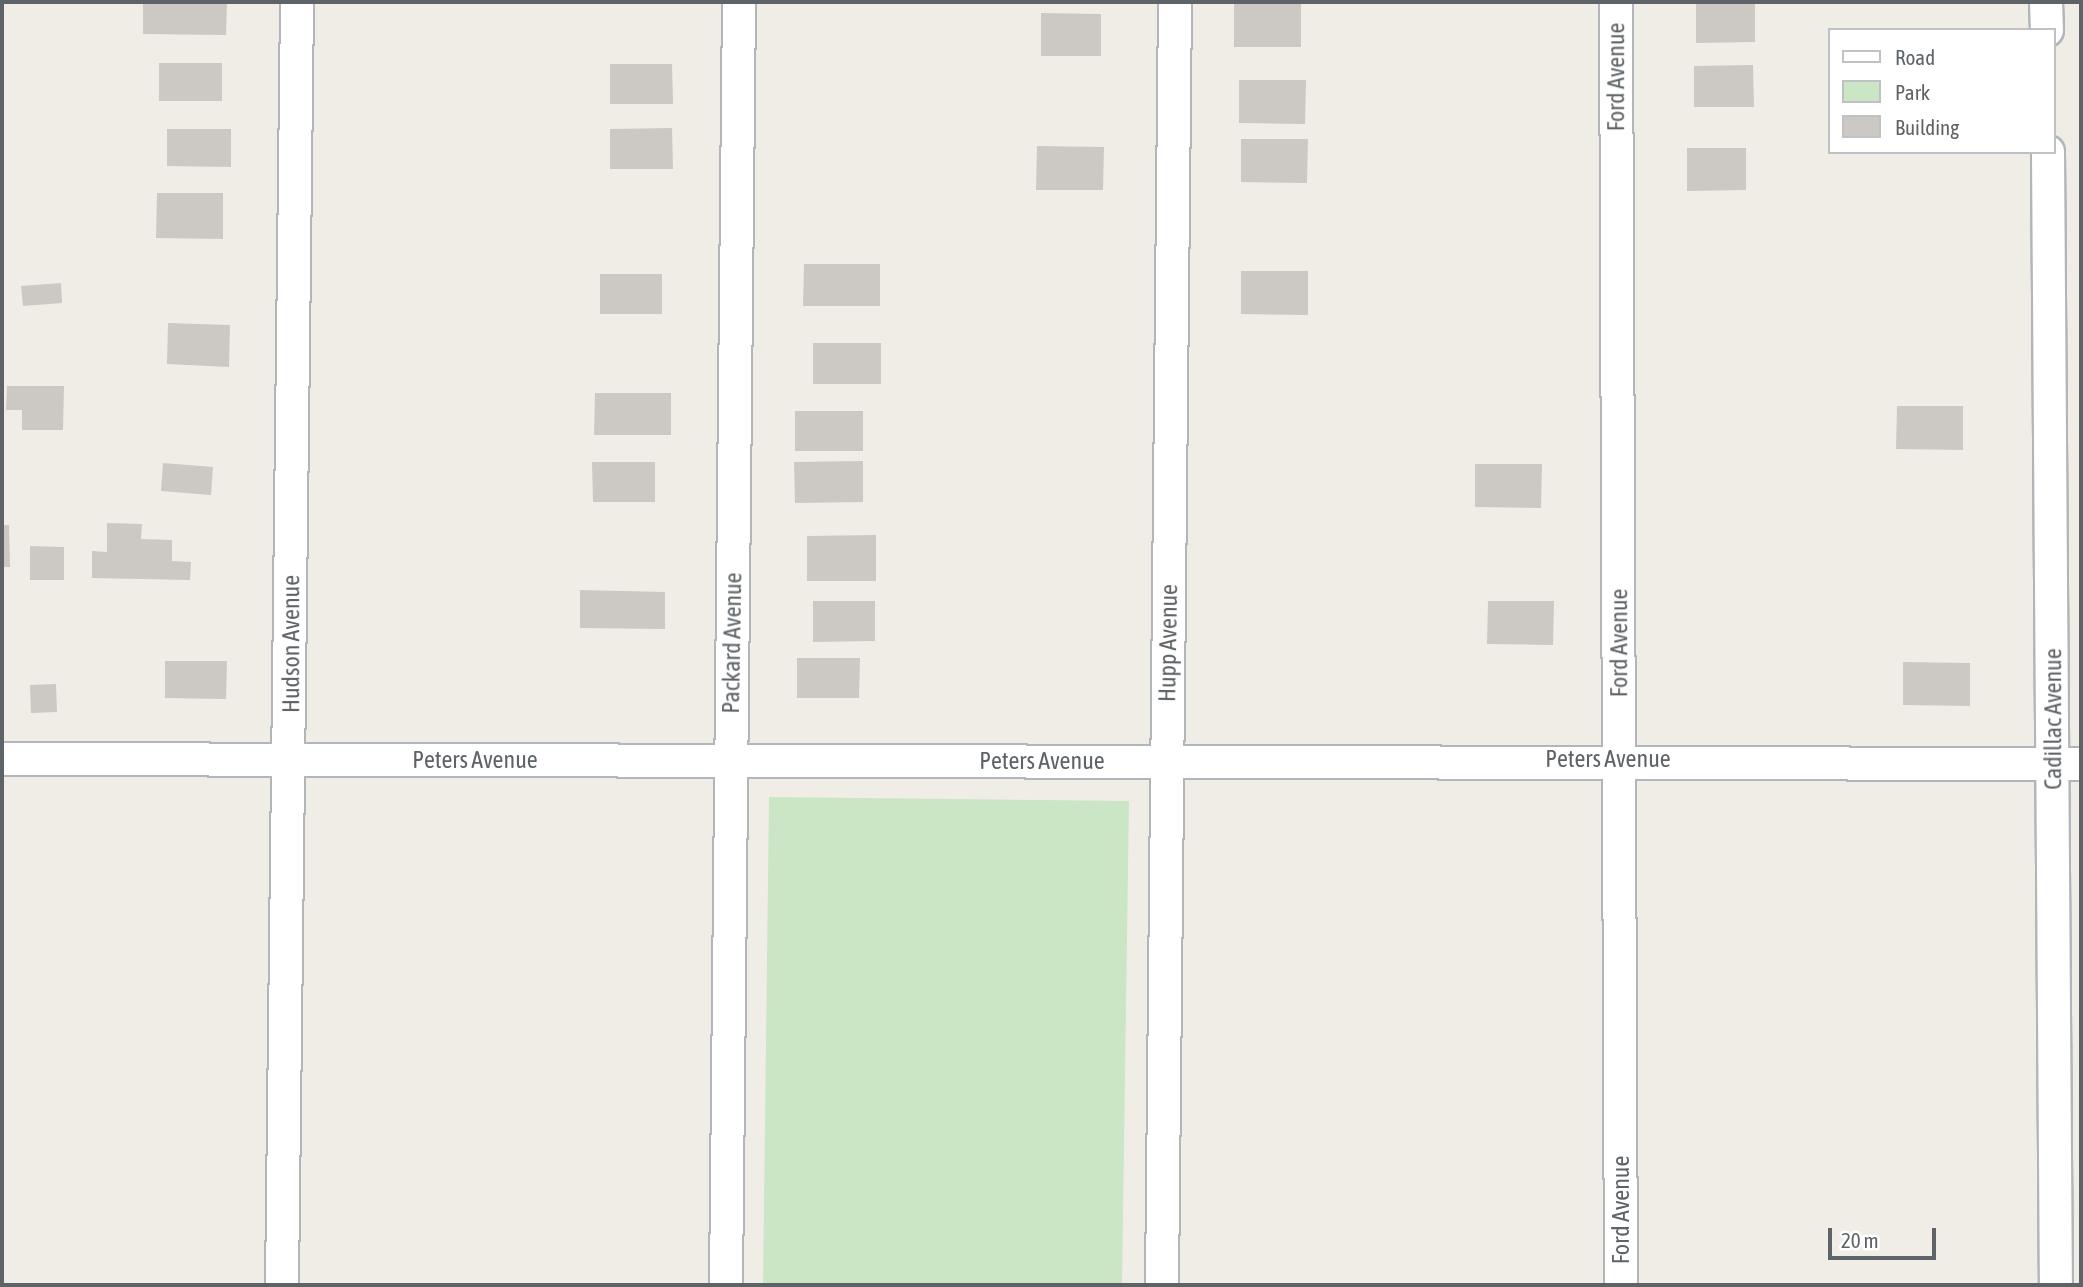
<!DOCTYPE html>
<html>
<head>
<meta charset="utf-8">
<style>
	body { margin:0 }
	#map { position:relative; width:2083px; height:1287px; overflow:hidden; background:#f0ede7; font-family:"Asap Condensed",sans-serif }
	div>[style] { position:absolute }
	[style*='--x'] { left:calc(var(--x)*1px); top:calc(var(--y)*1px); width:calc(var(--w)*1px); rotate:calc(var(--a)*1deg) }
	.green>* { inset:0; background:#cae6c5 }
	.building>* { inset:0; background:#ccc8c4 }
	.roads { filter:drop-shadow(2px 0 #b2b5b9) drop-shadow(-2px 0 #b2b5b9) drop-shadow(0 2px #b2b5b9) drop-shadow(0 -2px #b2b5b9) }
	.street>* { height:32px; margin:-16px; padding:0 16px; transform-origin:16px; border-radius:16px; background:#fff }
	span { translate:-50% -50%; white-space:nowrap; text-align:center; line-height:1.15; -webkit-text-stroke:6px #fff; paint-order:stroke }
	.street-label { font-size:24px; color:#5e6367 }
	.frame { position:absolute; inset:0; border:4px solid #5e6367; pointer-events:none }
	.legend { position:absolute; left:1828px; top:28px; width:228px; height:126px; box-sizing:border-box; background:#fff; border:2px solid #bfc1c2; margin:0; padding:9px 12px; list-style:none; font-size:21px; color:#5e6367 }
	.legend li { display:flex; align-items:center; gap:14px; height:35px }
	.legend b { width:35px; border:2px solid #bfc1c2 }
	.scale { position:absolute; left:1828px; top:1228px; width:108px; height:32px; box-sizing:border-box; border:4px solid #5e6367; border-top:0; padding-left:9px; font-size:21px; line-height:24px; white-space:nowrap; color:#5e6367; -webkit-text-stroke:5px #fff; paint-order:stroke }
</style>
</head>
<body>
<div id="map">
	<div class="green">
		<div style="clip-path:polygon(769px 797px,1129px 801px,1122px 1285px,763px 1285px)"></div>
	</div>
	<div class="building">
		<div style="clip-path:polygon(143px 2px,227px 2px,226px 35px,143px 34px)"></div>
		<div style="clip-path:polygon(1696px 2px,1755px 2px,1755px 42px,1696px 43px)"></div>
		<div style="clip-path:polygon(1234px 4px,1301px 4px,1301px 47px,1234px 47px)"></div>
		<div style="clip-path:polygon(1041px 13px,1101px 14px,1101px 56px,1041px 56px)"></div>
		<div style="clip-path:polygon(159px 63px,222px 63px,222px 101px,159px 101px)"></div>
		<div style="clip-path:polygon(610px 64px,672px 64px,673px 104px,610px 104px)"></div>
		<div style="clip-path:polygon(1753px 65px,1754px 107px,1694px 107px,1694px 66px)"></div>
		<div style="clip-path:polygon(1239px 80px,1306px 80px,1305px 124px,1239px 123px)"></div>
		<div style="clip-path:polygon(672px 128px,673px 169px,610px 169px,610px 129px)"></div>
		<div style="clip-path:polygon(167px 129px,231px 129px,231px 167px,167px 166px)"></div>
		<div style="clip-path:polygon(1241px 139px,1308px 139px,1307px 183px,1241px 182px)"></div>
		<div style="clip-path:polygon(1037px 146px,1104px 147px,1103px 190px,1036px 190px)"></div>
		<div style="clip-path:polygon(1687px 148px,1746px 148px,1746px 190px,1687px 191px)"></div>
		<div style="clip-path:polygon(157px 193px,223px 193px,223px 239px,156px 238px)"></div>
		<div style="clip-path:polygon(804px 264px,880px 264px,880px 306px,803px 306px)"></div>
		<div style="clip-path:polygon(1241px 271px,1308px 271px,1308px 315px,1241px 314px)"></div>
		<div style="clip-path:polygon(600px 274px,662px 274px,662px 314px,600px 314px)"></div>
		<div style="clip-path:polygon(61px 283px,62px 303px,23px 306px,21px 286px)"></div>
		<div style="clip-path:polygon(168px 323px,230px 325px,229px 367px,167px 364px)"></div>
		<div style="clip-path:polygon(813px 343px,881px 343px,881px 384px,813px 384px)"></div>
		<div style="clip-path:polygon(7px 386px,64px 386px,63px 430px,22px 430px,22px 410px,6px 410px)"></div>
		<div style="clip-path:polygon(595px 393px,671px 393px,671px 435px,594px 435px)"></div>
		<div style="clip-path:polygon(1897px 406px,1963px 406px,1963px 450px,1896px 449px)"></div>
		<div style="clip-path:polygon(795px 411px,863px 411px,863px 451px,795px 451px)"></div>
		<div style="clip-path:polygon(863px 461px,863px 502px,795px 503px,794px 462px)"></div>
		<div style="clip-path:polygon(592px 462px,655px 462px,655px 502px,593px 502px)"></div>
		<div style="clip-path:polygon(163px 463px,213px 467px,211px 495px,161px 491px)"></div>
		<div style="clip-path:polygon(1475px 464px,1542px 464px,1541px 508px,1475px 507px)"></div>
		<div style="clip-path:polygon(107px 523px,142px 524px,141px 539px,172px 540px,172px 561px,191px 562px,190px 580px,92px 578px,92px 551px,107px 552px)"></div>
		<div style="clip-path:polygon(2px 525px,9px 525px,10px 567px,2px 567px)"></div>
		<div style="clip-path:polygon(876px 535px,876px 581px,807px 581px,807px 536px)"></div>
		<div style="clip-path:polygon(30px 546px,64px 547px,64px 580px,30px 580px)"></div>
		<div style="clip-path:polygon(580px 590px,665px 592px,665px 629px,580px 628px)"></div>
		<div style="clip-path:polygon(813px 601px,875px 601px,875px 641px,813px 642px)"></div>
		<div style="clip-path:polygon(1488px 601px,1554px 601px,1553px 645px,1487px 644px)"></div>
		<div style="clip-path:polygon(797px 658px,860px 658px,859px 698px,797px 698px)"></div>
		<div style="clip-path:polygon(165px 661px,227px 661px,226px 699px,165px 698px)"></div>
		<div style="clip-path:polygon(1903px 662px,1970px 663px,1970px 706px,1903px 705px)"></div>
		<div style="clip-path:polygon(56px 684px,57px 712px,31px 713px,30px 685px)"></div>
	</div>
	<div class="roads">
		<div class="street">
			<div style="--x:1616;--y:2;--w:1283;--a:89.78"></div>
			<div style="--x:2046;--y:2;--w:28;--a:88"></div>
			<div style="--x:2048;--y:152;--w:1133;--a:89.6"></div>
			<div style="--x:2;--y:759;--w:2079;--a:0.14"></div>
			<div style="--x:282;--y:1285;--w:1283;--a:-89.33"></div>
			<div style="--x:726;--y:1285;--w:1283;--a:-89.42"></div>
			<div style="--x:1162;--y:1285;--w:1283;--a:-89.42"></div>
		</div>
	</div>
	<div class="street-label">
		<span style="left:1616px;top:77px;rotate:-90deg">Ford Avenue</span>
		<span style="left:732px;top:643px;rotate:-89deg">Packard Avenue</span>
		<span style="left:1168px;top:643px;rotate:-89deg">Hupp Avenue</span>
		<span style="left:1619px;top:643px;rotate:-90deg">Ford Avenue</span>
		<span style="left:291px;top:644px;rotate:-90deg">Hudson Avenue</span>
		<span style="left:2053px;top:719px;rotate:-90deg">Cadillac Avenue</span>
		<span style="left:1608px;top:759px">Peters Avenue</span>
		<span style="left:475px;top:760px">Peters Avenue</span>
		<span style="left:1042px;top:761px">Peters Avenue</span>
		<span style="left:1621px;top:1210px;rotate:-90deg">Ford Avenue</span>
	</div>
	<div class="frame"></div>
	<ul class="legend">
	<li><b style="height:9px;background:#fff"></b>Road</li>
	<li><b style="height:19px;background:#cae6c5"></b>Park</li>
	<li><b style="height:19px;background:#ccc8c4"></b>Building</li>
	</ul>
	<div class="scale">20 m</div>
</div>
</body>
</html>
